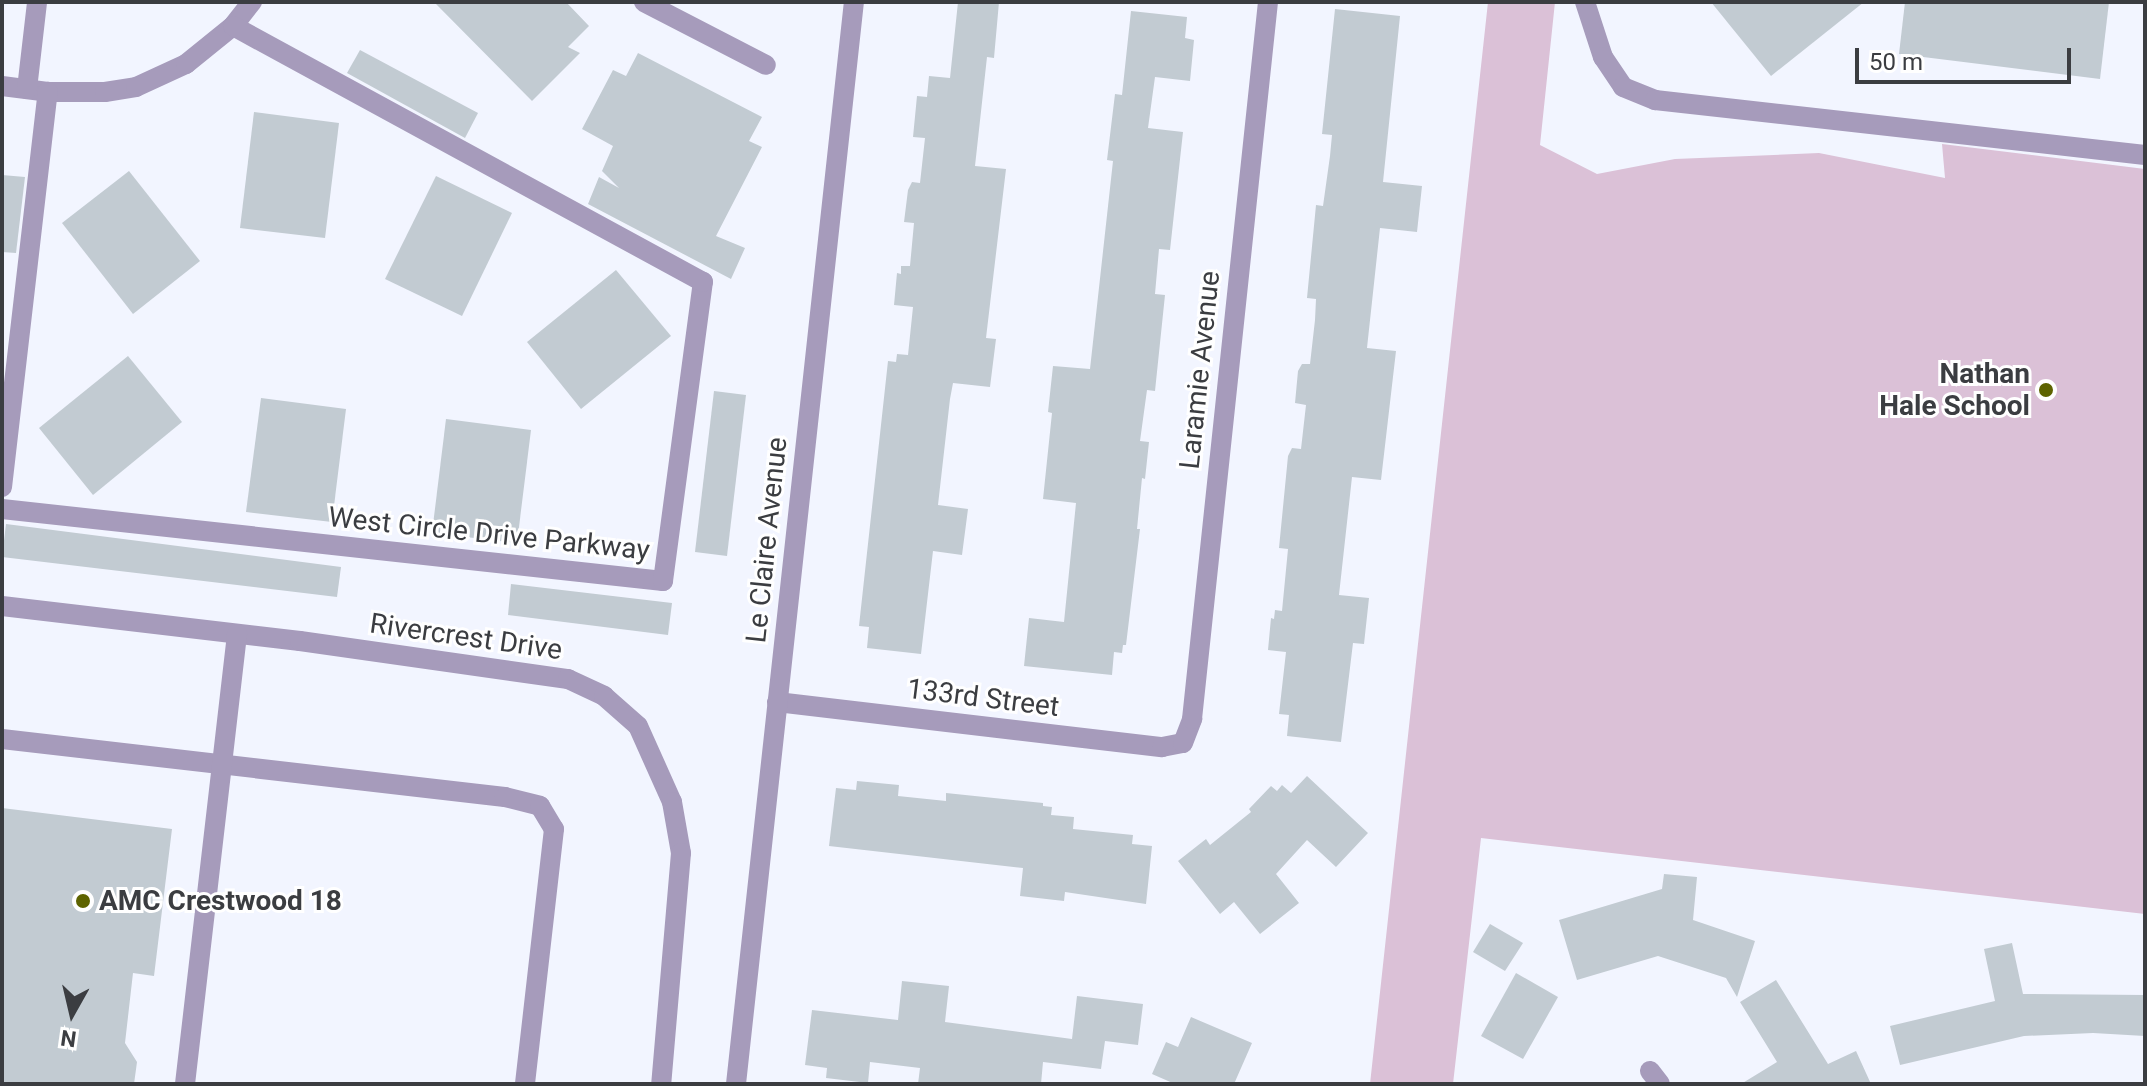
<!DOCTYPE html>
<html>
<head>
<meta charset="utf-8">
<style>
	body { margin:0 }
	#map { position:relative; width:2147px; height:1086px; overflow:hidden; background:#f2f5ff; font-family:Roboto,sans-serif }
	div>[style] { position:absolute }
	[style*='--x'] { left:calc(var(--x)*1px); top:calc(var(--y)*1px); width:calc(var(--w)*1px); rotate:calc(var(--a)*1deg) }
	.green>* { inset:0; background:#dbc1d7 }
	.building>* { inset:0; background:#c2cbd2 }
	.minor>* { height:20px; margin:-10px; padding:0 10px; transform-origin:10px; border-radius:10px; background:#a69bbb }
	.dots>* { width:22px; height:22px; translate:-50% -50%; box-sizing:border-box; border:4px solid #fff; border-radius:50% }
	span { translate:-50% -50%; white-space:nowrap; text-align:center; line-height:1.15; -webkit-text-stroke:6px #fff; paint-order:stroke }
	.street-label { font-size:28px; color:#3b3d41 }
	.poi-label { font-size:28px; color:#3b3d41; font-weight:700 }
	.right { translate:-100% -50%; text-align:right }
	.left { translate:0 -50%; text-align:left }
	.frame { position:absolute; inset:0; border:4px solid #3b3d41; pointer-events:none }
	.north { position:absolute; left:32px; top:974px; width:80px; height:80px; -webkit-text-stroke:6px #fff; paint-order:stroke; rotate:188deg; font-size:22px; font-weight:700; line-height:32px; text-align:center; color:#3b3d41 }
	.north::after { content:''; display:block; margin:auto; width:28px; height:36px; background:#3b3d41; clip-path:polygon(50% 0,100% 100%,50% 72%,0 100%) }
	.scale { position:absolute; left:1855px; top:48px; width:216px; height:36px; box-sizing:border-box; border:4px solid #3b3d41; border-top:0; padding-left:10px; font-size:24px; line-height:28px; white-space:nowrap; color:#3b3d41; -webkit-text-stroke:6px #fff; paint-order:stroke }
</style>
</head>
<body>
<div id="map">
	<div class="green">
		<div style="clip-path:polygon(1488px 2px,1555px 2px,1540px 145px,1597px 174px,1675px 159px,1819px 153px,1945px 178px,1942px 144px,2145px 169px,2145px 914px,1481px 838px,1453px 1084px,1370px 1084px)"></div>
	</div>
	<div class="building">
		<div style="clip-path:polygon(434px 2px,566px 2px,589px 26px,568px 47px,580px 53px,532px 101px)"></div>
		<div style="clip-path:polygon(958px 2px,999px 2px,994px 58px,987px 57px,975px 166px,1006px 169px,986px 338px,996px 339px,990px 387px,953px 383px,950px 399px,938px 505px,968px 509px,962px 555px,933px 551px,921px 654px,867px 648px,869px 627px,859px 626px,888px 361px,896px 362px,897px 354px,908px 355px,913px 307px,894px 305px,897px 273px,901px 274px,901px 266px,910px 266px,914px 223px,904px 222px,908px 190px,912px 182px,920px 183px,925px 138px,913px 137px,917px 96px,927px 97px,929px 76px,950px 78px)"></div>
		<div style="clip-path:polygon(1711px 2px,1864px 2px,1771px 76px)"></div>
		<div style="clip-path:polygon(1905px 2px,2109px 2px,2100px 79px,1899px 54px)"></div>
		<div style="clip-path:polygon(1335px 9px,1400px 16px,1383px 182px,1422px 186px,1417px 232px,1380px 228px,1367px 348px,1396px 351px,1381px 480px,1352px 477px,1339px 595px,1369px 598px,1364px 644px,1353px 643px,1341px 742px,1287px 736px,1289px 715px,1279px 714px,1286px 652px,1268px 650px,1271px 618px,1274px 619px,1275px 610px,1282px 611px,1288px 549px,1279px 548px,1288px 456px,1292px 448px,1301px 449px,1306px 405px,1295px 403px,1298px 371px,1302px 364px,1310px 364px,1315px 320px,1316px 299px,1307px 298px,1316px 205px,1323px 206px,1330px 156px,1332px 135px,1322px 134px)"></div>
		<div style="clip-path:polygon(1131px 11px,1187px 17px,1185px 38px,1194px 40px,1190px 81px,1155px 77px,1148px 128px,1183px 132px,1170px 250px,1159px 249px,1155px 294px,1165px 295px,1155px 391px,1147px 390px,1140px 441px,1149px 442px,1145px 479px,1142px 478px,1137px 529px,1140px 529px,1126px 645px,1123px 645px,1122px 653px,1114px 652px,1112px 675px,1024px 666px,1029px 618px,1064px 622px,1076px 503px,1043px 499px,1052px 413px,1048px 412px,1053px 366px,1090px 369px,1113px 161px,1107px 160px,1115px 94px,1122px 95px)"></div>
		<div style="clip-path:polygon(360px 50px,478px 113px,465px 138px,347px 73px)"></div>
		<div style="clip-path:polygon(638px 53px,762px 117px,749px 141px,762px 147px,716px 236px,745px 248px,731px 279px,588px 204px,599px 177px,619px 188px,602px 171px,613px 146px,582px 129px,613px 70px,626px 76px)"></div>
		<div style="clip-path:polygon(254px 112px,339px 123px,325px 238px,240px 228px)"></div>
		<div style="clip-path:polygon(129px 171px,200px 261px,133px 314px,62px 223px)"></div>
		<div style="clip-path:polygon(2px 175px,25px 177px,16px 253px,2px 252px)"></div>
		<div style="clip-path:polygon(436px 176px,512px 213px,462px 316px,385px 279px)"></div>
		<div style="clip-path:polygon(616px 270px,671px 336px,581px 409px,527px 342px)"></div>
		<div style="clip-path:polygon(128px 356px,182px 422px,93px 495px,39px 428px)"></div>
		<div style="clip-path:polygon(714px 391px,746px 395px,727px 556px,695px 552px)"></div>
		<div style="clip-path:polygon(261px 398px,346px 409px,332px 522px,246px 512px)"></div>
		<div style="clip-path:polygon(446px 419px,531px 430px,517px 543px,432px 533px)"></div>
		<div style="clip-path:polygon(6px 524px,341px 567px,337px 597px,2px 557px)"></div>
		<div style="clip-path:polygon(511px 584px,672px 603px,668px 635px,508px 615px)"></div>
		<div style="clip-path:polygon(1307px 776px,1368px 833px,1336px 867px,1307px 840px,1276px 874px,1299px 903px,1260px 934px,1234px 902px,1220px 914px,1178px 861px,1206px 839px,1210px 845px,1251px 812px,1249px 809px,1271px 786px,1277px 791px,1282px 785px,1291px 793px)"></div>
		<div style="clip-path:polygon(857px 781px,899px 785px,898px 796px,946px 801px,946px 793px,1043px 803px,1043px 806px,1052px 807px,1051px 815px,1074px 817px,1073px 829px,1133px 835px,1132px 844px,1152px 846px,1146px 904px,1065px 892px,1064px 901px,1020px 896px,1023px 868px,829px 846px,836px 788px,856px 790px)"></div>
		<div style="clip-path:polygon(2px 808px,172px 829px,154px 976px,133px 973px,125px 1043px,137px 1062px,134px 1084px,2px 1084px)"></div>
		<div style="clip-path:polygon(1664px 874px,1697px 877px,1693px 920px,1755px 941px,1737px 997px,1726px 978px,1658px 956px,1577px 980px,1559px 920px,1662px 889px)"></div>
		<div style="clip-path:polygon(1490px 924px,1523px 943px,1505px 971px,1473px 952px)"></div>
		<div style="clip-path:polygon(2012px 943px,2023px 994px,2145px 995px,2145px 1036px,2093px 1033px,2024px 1036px,1900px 1065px,1890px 1026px,1995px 1001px,1984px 949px)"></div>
		<div style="clip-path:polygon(1516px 973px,1558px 997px,1523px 1059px,1481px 1036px)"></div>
		<div style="clip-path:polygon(1776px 980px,1828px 1064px,1856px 1051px,1871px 1084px,1741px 1084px,1777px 1062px,1740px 1002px)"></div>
		<div style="clip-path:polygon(902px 981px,949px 986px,945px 1022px,1072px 1039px,1077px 996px,1143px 1004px,1138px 1045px,1105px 1041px,1101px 1069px,1043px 1062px,1041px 1084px,918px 1084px,920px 1068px,870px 1062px,868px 1083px,826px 1078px,827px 1068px,805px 1065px,812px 1010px,898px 1020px)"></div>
		<div style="clip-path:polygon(1191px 1017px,1252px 1043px,1234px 1084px,1175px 1084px,1152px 1074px,1166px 1042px,1178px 1047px)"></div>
	</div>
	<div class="minor">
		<div style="--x:644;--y:2;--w:137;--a:27.3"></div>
		<div style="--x:1585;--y:2;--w:58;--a:71.9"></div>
		<div style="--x:1603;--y:57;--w:36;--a:56"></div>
		<div style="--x:1623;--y:87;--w:35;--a:22"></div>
		<div style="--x:1655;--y:100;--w:493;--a:6.4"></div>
		<div style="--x:2;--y:86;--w:46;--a:7.4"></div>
		<div style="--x:48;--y:92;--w:57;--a:0"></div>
		<div style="--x:105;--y:92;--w:31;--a:-9"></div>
		<div style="--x:136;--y:87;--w:55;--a:-24.7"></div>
		<div style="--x:186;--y:64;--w:60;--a:-39"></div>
		<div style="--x:233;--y:26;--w:31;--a:-52"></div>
		<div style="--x:27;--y:89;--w:88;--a:-83.4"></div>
		<div style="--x:2;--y:487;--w:398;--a:-83.4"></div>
		<div style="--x:2;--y:509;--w:665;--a:6.22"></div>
		<div style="--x:663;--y:581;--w:302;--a:-82.4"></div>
		<div style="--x:703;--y:282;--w:535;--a:-151.42"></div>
		<div style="--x:2;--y:606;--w:300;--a:6.7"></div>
		<div style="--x:300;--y:641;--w:271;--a:8.1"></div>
		<div style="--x:568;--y:679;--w:40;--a:25"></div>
		<div style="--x:604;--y:696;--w:45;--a:41.4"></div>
		<div style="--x:638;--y:726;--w:83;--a:65.9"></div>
		<div style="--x:672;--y:802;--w:52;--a:80"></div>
		<div style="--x:681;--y:853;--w:232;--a:94.9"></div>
		<div style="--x:777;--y:702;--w:388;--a:6.7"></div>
		<div style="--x:1162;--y:747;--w:21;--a:-11"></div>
		<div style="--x:1183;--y:743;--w:26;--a:-69"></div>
		<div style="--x:1192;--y:719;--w:721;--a:-83.95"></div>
		<div style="--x:2;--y:739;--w:506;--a:6.58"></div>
		<div style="--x:505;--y:797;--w:36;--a:14"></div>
		<div style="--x:540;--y:806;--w:27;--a:59"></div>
		<div style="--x:554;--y:829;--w:257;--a:96.5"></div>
		<div style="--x:1650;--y:1071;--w:16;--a:52"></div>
		<div style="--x:185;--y:1084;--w:453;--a:-83.4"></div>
		<div style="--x:736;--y:1084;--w:1088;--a:-83.78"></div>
	</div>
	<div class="dots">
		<div style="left:2046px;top:390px;background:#5d6300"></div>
		<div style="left:83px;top:901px;background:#5d6300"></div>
	</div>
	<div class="street-label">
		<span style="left:1200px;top:370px;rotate:-84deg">Laramie Avenue</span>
		<span style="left:489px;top:534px;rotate:6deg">West Circle Drive Parkway</span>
		<span style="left:767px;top:540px;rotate:-84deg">Le Claire Avenue</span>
		<span style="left:466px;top:637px;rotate:8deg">Rivercrest Drive</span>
		<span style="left:983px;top:698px;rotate:7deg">133rd Street</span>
	</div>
	<div class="poi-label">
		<span class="right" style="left:2030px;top:390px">Nathan<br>Hale School</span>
		<span class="left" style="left:99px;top:901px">AMC Crestwood 18</span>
	</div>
	<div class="frame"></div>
	<div class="north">N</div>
	<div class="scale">50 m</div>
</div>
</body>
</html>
